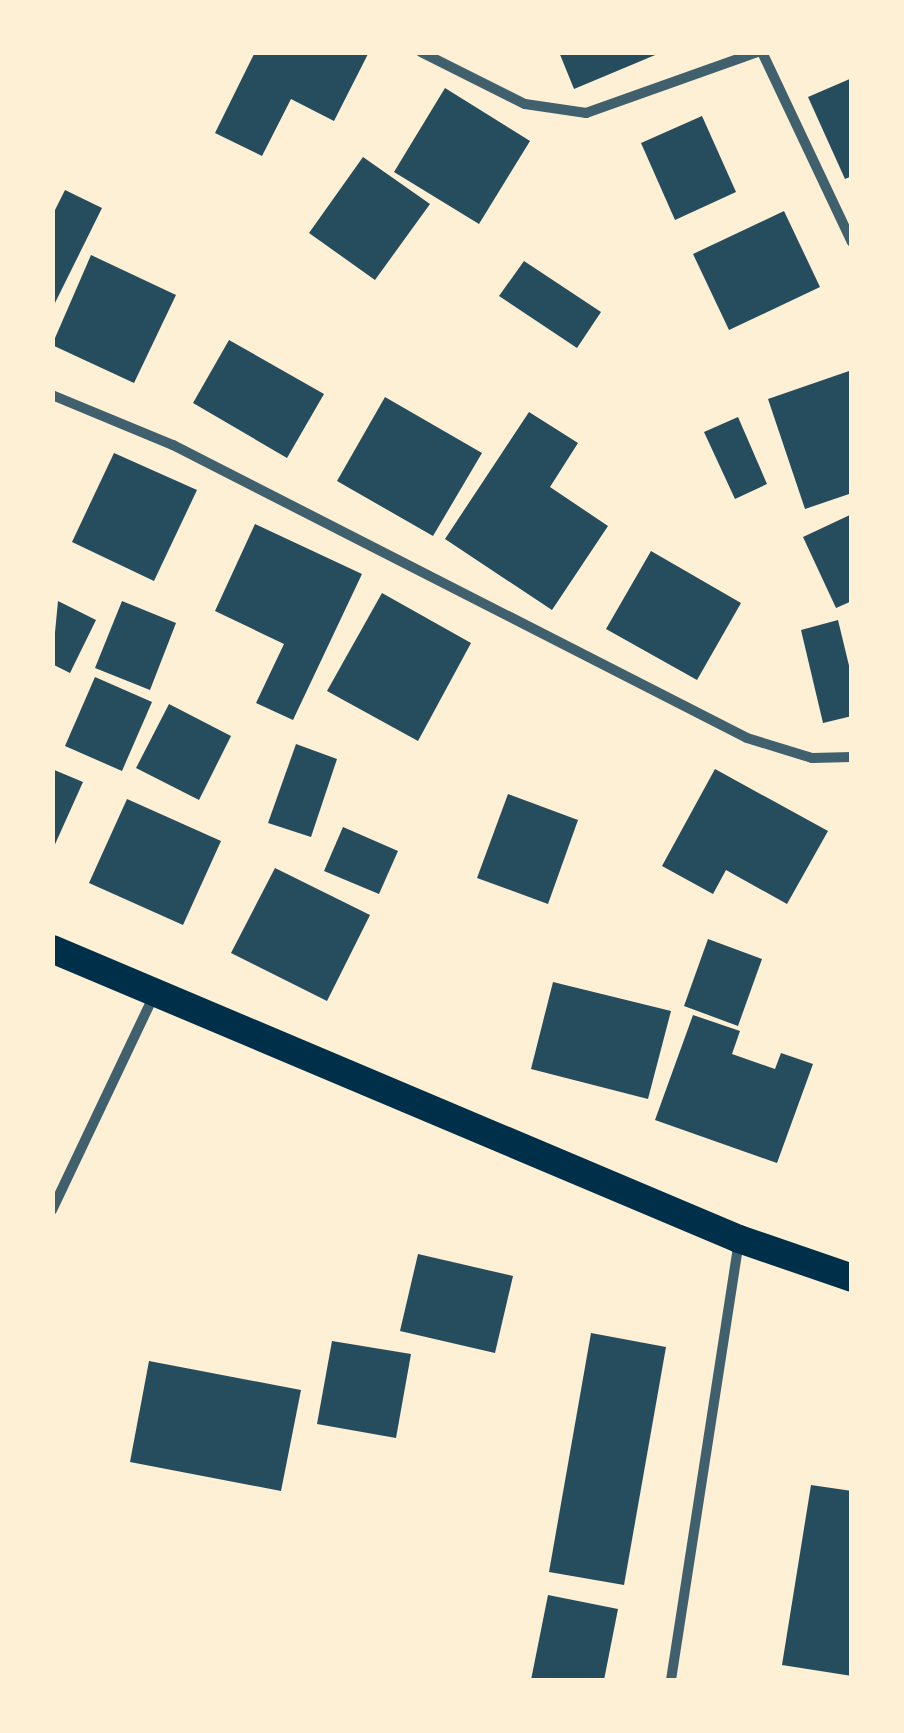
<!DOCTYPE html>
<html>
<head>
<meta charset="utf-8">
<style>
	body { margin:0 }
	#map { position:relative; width:904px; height:1733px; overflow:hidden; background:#fdf0d5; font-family:Mulish,sans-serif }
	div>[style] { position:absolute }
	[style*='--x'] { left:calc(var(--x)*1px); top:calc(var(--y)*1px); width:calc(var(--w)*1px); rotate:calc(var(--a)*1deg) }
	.building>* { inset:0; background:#264d5e }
	.minor>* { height:10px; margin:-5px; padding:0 5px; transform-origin:5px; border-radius:5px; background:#3f606c }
	.trunk>* { height:28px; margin:-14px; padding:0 14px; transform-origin:14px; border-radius:14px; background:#003049 }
	span { translate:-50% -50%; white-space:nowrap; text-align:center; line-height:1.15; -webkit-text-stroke:8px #fdf0d5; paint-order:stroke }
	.frame { position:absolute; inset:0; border:55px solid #fdf0d5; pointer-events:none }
</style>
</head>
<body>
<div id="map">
	<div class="building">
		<div style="clip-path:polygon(255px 52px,369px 52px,334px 121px,291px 99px,262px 156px,215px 133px)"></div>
		<div style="clip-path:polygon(559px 52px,660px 52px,660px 53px,574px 89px)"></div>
		<div style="clip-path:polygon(852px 78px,852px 176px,845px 179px,808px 97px)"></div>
		<div style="clip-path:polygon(445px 88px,530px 141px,479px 224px,394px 172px)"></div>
		<div style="clip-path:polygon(702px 116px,736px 192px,675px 220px,641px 143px)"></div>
		<div style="clip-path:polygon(363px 157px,430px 204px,375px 280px,309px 233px)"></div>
		<div style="clip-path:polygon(65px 190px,102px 208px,52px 309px,52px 216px)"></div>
		<div style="clip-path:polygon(784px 211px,820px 287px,729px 330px,693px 254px)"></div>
		<div style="clip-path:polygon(91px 255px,176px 295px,134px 383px,52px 345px)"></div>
		<div style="clip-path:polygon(524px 261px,601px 312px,577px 348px,499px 296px)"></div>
		<div style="clip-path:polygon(229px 340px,324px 394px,287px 458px,193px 403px)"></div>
		<div style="clip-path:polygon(852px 370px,852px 493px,805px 509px,768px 399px)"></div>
		<div style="clip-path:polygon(385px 397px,482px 453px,433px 536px,337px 481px)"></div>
		<div style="clip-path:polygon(529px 412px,578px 443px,550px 487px,608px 526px,552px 610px,445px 539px)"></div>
		<div style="clip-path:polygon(738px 417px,767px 484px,735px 499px,704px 432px)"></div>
		<div style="clip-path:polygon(114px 453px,197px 490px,154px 581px,72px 542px)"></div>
		<div style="clip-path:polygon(852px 514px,852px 601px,836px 608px,803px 537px)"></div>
		<div style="clip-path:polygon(255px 524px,362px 574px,293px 720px,256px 703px,284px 644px,215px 611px)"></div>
		<div style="clip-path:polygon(651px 551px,741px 603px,697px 680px,606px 629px)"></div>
		<div style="clip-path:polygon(382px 593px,471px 643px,418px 741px,327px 691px)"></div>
		<div style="clip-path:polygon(58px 601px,96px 620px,70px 673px,52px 664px)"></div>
		<div style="clip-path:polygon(122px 601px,176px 623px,150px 690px,95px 668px)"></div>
		<div style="clip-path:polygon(838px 620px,852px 678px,852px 716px,823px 723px,801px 630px)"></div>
		<div style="clip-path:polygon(95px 677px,152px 702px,122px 771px,65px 746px)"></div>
		<div style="clip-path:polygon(169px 704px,231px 736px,199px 800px,136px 768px)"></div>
		<div style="clip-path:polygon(296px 744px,337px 759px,311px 837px,268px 823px)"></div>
		<div style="clip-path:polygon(52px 769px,83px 782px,52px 851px)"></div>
		<div style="clip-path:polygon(715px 769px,828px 831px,787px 904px,726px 870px,713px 894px,662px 866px)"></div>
		<div style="clip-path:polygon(508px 794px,578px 820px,548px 904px,477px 878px)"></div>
		<div style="clip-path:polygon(127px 799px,221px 841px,183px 925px,89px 883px)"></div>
		<div style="clip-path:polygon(343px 827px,398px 851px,379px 894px,324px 871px)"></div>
		<div style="clip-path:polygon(275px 868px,370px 915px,327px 1001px,231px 953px)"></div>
		<div style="clip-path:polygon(708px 939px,762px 959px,738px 1026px,684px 1006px)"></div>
		<div style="clip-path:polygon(553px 982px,671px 1011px,648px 1099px,531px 1069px)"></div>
		<div style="clip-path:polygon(693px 1015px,740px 1031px,732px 1054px,775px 1069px,781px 1053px,813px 1064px,777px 1163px,655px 1120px)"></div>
		<div style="clip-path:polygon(418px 1254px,513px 1276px,495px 1353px,400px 1331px)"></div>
		<div style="clip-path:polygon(591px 1333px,666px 1347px,624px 1585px,549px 1572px)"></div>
		<div style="clip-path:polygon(332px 1341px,411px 1354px,396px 1438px,317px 1424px)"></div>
		<div style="clip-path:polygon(149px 1361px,301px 1390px,281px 1491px,130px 1462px)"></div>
		<div style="clip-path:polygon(811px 1485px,852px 1491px,852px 1676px,782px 1665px)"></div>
		<div style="clip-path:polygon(548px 1595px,618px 1609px,604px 1680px,531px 1680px)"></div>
	</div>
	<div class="minor">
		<div style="--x:421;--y:52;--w:116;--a:26.6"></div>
		<div style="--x:525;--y:104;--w:62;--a:8.4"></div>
		<div style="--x:586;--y:113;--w:182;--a:-19.6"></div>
		<div style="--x:762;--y:52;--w:210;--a:64.7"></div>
		<div style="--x:52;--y:395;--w:131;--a:22.5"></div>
		<div style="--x:173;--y:445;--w:644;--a:27.04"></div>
		<div style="--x:747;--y:738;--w:68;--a:17.1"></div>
		<div style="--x:812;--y:758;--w:40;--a:-1.4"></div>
		<div style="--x:52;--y:1210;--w:236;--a:-64.6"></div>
		<div style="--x:671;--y:1680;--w:445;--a:-81.2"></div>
	</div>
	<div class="trunk">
		<div style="--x:52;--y:949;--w:746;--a:22.89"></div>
		<div style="--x:739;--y:1239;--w:120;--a:19"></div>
	</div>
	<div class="frame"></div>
</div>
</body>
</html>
